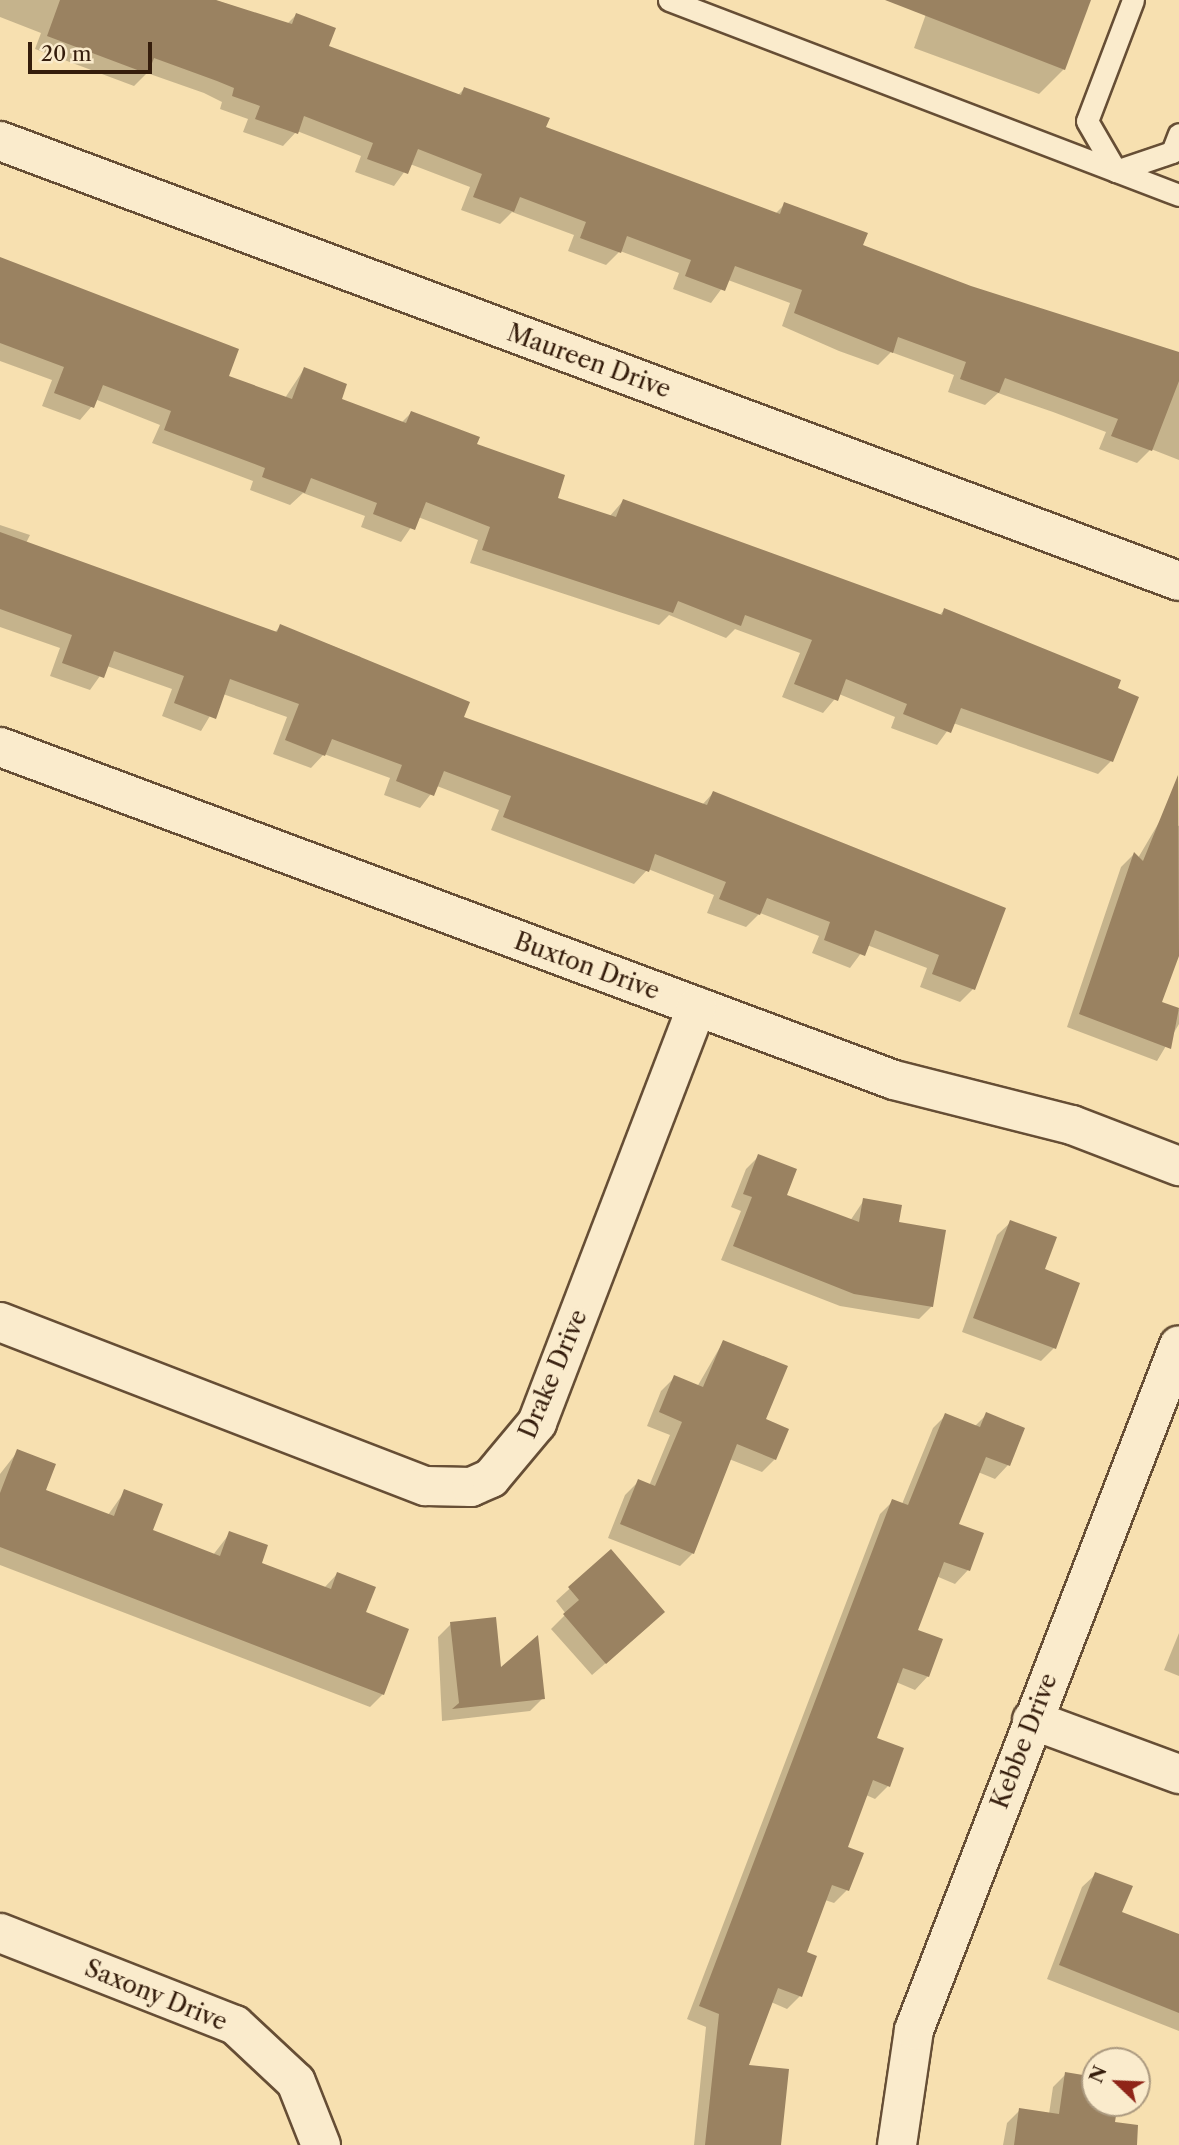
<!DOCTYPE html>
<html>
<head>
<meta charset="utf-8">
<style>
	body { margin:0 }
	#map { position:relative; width:1179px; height:2145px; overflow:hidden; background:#f7e0b0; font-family:"Libre Caslon Text",serif }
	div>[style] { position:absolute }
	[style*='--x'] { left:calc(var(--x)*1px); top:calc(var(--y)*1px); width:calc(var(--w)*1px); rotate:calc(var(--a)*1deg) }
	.shadow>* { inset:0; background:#0003 }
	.building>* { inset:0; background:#9a8261 }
	.roads { filter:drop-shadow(2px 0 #664e35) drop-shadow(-2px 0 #664e35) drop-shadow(0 2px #664e35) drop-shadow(0 -2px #664e35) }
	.lane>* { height:21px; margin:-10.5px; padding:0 10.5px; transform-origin:10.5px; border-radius:10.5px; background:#faebcc }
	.street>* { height:38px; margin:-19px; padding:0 19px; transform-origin:19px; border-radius:19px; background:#faebcc }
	span { translate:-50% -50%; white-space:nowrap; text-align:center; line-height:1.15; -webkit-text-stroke:6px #faebcc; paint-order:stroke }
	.street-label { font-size:24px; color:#351d0c }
	.north { position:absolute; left:1081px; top:2047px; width:70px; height:70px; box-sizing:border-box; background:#faebcc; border:2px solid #ab997f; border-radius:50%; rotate:293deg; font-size:19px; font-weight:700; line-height:28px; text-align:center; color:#351d0c }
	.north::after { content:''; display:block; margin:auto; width:24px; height:32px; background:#8f2418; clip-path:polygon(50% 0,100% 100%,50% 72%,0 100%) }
	.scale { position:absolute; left:28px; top:42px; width:124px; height:32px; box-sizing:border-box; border:4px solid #351d0c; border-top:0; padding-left:9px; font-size:21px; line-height:24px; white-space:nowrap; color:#351d0c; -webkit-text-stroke:5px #faebcc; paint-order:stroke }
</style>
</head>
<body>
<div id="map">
	<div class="shadow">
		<div style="clip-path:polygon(0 0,215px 0,287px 24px,296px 15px,327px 47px,457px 96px,464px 89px,544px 128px,775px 214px,784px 205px,861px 246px,970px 287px,1179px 353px,1179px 460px,1151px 449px,1137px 463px,1099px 449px,1106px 432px,1053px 412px,998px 393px,985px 405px,948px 392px,954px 375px,891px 352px,878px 365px,839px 351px,782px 326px,790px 303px,728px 280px,711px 303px,673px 289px,679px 273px,620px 251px,606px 265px,568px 251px,574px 235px,512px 212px,500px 224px,461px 210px,470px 187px,410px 164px,394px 186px,355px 172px,361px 156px,297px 131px,283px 146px,243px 132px,248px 119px,220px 109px,222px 102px,204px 93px,147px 73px,134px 86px,35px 49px,41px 33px,0 17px)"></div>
		<div style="clip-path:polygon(887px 0,1089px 0,1064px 69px,1039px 94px,914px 48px,926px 14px)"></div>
		<div style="clip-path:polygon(0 259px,227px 377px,285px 398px,304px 369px,340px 400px,401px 423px,411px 413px,556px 499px,609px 517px,623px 501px,939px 616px,944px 610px,1116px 689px,1111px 761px,1098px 774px,953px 723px,937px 745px,891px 728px,895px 717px,839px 694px,823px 713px,782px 697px,800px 653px,735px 629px,726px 638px,669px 615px,659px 625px,470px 563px,478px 540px,418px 517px,401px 542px,361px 527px,365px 516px,303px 493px,290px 505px,250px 490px,253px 481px,152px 443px,160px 425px,97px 400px,80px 420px,42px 406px,52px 380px,0 361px)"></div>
		<div style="clip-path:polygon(0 525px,30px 535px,26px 543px,274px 633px,281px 626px,361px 657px,359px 663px,462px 718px,702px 805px,713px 793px,1004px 909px,973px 989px,960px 1002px,920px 987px,927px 968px,867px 945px,850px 968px,812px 953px,819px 936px,760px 913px,746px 927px,707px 913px,714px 895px,648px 869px,634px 884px,491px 830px,499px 810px,437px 786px,420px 808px,384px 795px,390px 778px,324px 754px,311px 768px,273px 754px,287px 717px,223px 694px,201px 731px,162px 716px,172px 689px,107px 666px,90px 690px,50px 676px,60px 648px,0 627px)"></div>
		<div style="clip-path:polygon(1161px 819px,1179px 826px,1179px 951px,1160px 1003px,1179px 1010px,1179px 1024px,1157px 1061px,1067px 1027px,1121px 867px,1134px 854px,1138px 858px)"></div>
		<div style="clip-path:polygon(759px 1156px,785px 1196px,850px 1221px,864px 1200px,897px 1224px,932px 1306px,919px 1319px,840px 1306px,721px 1260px,741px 1211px,731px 1207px,746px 1169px)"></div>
		<div style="clip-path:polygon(1011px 1222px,1042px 1270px,1054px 1348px,1041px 1361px,962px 1332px,997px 1235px)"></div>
		<div style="clip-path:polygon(723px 1342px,764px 1420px,775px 1459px,762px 1472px,729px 1459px,693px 1553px,680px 1566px,608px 1538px,625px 1495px,638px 1482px,649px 1486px,670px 1435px,647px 1426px,661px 1391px,674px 1378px,697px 1387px)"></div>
		<div style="clip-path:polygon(987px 1414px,1023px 1429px,1008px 1465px,995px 1479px,978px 1472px,956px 1525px,981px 1534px,968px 1570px,955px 1584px,936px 1576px,916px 1631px,928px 1676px,915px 1690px,896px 1682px,875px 1739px,888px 1786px,875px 1799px,866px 1795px,845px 1848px,847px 1890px,834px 1903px,825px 1900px,805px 1953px,800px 1996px,787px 2009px,771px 2002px,747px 2067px,781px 2145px,694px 2145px,706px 2027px,687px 2019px,880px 1514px,893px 1501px,902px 1504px,933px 1428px,946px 1415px,974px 1427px)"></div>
		<div style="clip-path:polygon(18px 1451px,44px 1491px,108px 1515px,125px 1491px,151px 1531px,213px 1555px,230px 1533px,259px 1564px,324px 1588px,337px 1574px,363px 1613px,383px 1694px,370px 1707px,0 1565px,0 1474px)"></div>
		<div style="clip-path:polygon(610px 1552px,650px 1625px,592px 1675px,551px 1629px,566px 1614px,556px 1601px)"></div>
		<div style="clip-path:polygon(451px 1624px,500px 1671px,543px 1698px,530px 1711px,442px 1721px,438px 1637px)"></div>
		<div style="clip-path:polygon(1179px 1633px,1179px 1676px,1164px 1670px)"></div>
		<div style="clip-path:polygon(1096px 1874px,1120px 1913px,1179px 1936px,1179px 2031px,1047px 1979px,1082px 1887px)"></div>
		<div style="clip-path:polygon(1066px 2074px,1095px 2079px,1095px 2103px,1116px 2103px,1110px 2145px,1003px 2145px,1007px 2123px,1020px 2110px,1049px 2114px,1053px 2087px)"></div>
	</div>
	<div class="building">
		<div style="clip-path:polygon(60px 0,216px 0,292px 24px,296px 13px,336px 28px,329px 46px,461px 95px,464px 87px,550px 118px,546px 127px,780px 214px,784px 202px,868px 233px,863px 245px,971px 286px,1179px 352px,1179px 381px,1152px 451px,1111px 436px,1118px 419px,1005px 378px,999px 393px,960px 379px,966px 362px,898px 337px,893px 353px,794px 313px,802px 290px,735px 266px,725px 291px,685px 276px,691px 260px,627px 236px,621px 253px,580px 238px,586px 222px,520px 197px,514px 212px,473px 197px,482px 174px,418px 149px,408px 174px,367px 159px,373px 143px,304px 116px,298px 134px,255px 119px,260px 106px,232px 96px,234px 88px,217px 81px,154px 58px,148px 74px,47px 36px)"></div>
		<div style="clip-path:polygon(885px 0,1091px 0,1065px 70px)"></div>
		<div style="clip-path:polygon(0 257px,239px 349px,229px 376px,292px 399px,304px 367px,347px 384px,342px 399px,406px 423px,411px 411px,480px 437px,477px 444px,565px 475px,558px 498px,616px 517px,623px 499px,942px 615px,944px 608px,1121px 680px,1118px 688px,1139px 697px,1113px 762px,961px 708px,951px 733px,903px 714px,907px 704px,846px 679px,838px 701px,794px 684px,812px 640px,745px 615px,741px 626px,678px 601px,673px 613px,482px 550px,490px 527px,426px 502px,415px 530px,373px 514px,377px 503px,311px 478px,305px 493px,262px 477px,265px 468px,164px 430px,171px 411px,103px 385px,94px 408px,54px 393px,64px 367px,0 343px)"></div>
		<div style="clip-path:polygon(0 532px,277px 632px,280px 624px,470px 702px,464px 717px,707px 805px,713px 791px,1006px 908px,975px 990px,932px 974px,939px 955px,875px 930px,865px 956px,824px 940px,830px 922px,767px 898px,760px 915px,719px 899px,726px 882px,655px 854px,649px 872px,503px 817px,511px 796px,444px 771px,434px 796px,396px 781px,402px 765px,332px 739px,325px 756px,285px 740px,299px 704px,230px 679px,216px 719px,174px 703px,184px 676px,114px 651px,104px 678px,62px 663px,72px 635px,0 609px)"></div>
		<div style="clip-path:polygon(1178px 775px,1179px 956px,1162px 1002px,1179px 1008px,1171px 1049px,1079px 1014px,1134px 852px,1143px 861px)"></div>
		<div style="clip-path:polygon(758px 1154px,797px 1169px,787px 1195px,859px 1222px,863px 1198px,902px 1205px,899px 1222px,946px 1230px,933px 1307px,854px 1294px,733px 1246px,752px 1197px,743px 1194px)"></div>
		<div style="clip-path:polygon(1010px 1220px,1057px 1237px,1045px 1269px,1080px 1283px,1056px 1349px,973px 1318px)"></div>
		<div style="clip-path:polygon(723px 1340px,788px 1366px,766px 1419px,789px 1429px,776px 1460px,737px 1444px,694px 1554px,620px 1524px,638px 1479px,655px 1486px,682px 1422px,659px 1412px,674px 1375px,703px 1387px)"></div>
		<div style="clip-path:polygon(986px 1412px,1025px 1428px,1010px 1466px,986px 1457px,959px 1524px,984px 1533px,970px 1571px,944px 1562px,918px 1630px,943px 1639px,929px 1677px,903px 1668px,877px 1738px,904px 1748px,890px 1787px,873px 1780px,848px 1847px,864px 1853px,849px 1891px,832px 1885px,807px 1952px,817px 1956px,802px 1997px,778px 1988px,749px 2065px,789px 2069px,781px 2145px,705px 2145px,719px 2014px,699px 2006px,892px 1499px,908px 1505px,945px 1413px,980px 1427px)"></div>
		<div style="clip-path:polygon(17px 1449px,56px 1464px,46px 1490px,114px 1516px,124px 1489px,163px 1504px,153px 1530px,220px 1556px,229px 1531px,268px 1545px,262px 1563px,331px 1589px,337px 1572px,376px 1587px,366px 1612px,409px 1629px,384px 1695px,0 1547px,0 1493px)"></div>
		<div style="clip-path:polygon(611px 1549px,665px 1612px,606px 1664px,563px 1614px,579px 1600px,568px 1587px)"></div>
		<div style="clip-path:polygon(496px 1617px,501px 1667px,538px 1635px,545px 1699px,452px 1709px,459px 1703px,450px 1622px)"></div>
		<div style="clip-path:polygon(1095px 1872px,1133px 1886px,1122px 1912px,1179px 1934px,1179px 2013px,1059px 1965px)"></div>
		<div style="clip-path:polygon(1065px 2072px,1095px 2077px,1095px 2103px,1118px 2103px,1115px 2122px,1138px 2125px,1137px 2145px,1014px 2145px,1019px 2108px,1059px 2114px)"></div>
	</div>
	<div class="roads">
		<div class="lane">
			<div style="--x:669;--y:0;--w:546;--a:20.92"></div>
			<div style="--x:1133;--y:0;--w:129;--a:110.8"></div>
			<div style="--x:1087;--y:121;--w:58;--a:59.9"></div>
			<div style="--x:1116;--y:171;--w:59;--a:-18.7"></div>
			<div style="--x:1172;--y:152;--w:19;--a:-69"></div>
		</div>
		<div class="street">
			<div style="--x:0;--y:141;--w:1258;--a:20.47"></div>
			<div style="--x:0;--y:747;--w:954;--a:20.43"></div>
			<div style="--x:894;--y:1080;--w:184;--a:14.2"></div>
			<div style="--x:1072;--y:1125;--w:115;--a:21"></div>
			<div style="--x:0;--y:1322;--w:456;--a:21.1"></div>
			<div style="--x:426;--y:1486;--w:45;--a:1.3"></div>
			<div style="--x:471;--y:1487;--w:22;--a:-24"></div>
			<div style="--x:491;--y:1478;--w:72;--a:-50.1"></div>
			<div style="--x:537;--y:1423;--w:446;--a:-69"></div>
			<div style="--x:1032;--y:1720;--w:157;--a:20.2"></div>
			<div style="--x:0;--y:1933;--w:252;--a:21.4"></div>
			<div style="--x:235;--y:2025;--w:83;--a:43.1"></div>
			<div style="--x:296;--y:2082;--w:68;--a:68.4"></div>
			<div style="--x:897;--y:2145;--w:116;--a:-81.6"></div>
			<div style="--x:914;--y:2030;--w:734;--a:-68.85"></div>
		</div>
	</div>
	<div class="street-label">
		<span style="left:589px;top:361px;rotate:20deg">Maureen Drive</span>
		<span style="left:587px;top:966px;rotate:20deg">Buxton Drive</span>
		<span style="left:553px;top:1374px;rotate:-67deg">Drake Drive</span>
		<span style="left:1024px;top:1741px;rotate:-69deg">Kebbe Drive</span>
		<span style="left:156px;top:1995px;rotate:22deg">Saxony Drive</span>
	</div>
	<div class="north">N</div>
	<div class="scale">20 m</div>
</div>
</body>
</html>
